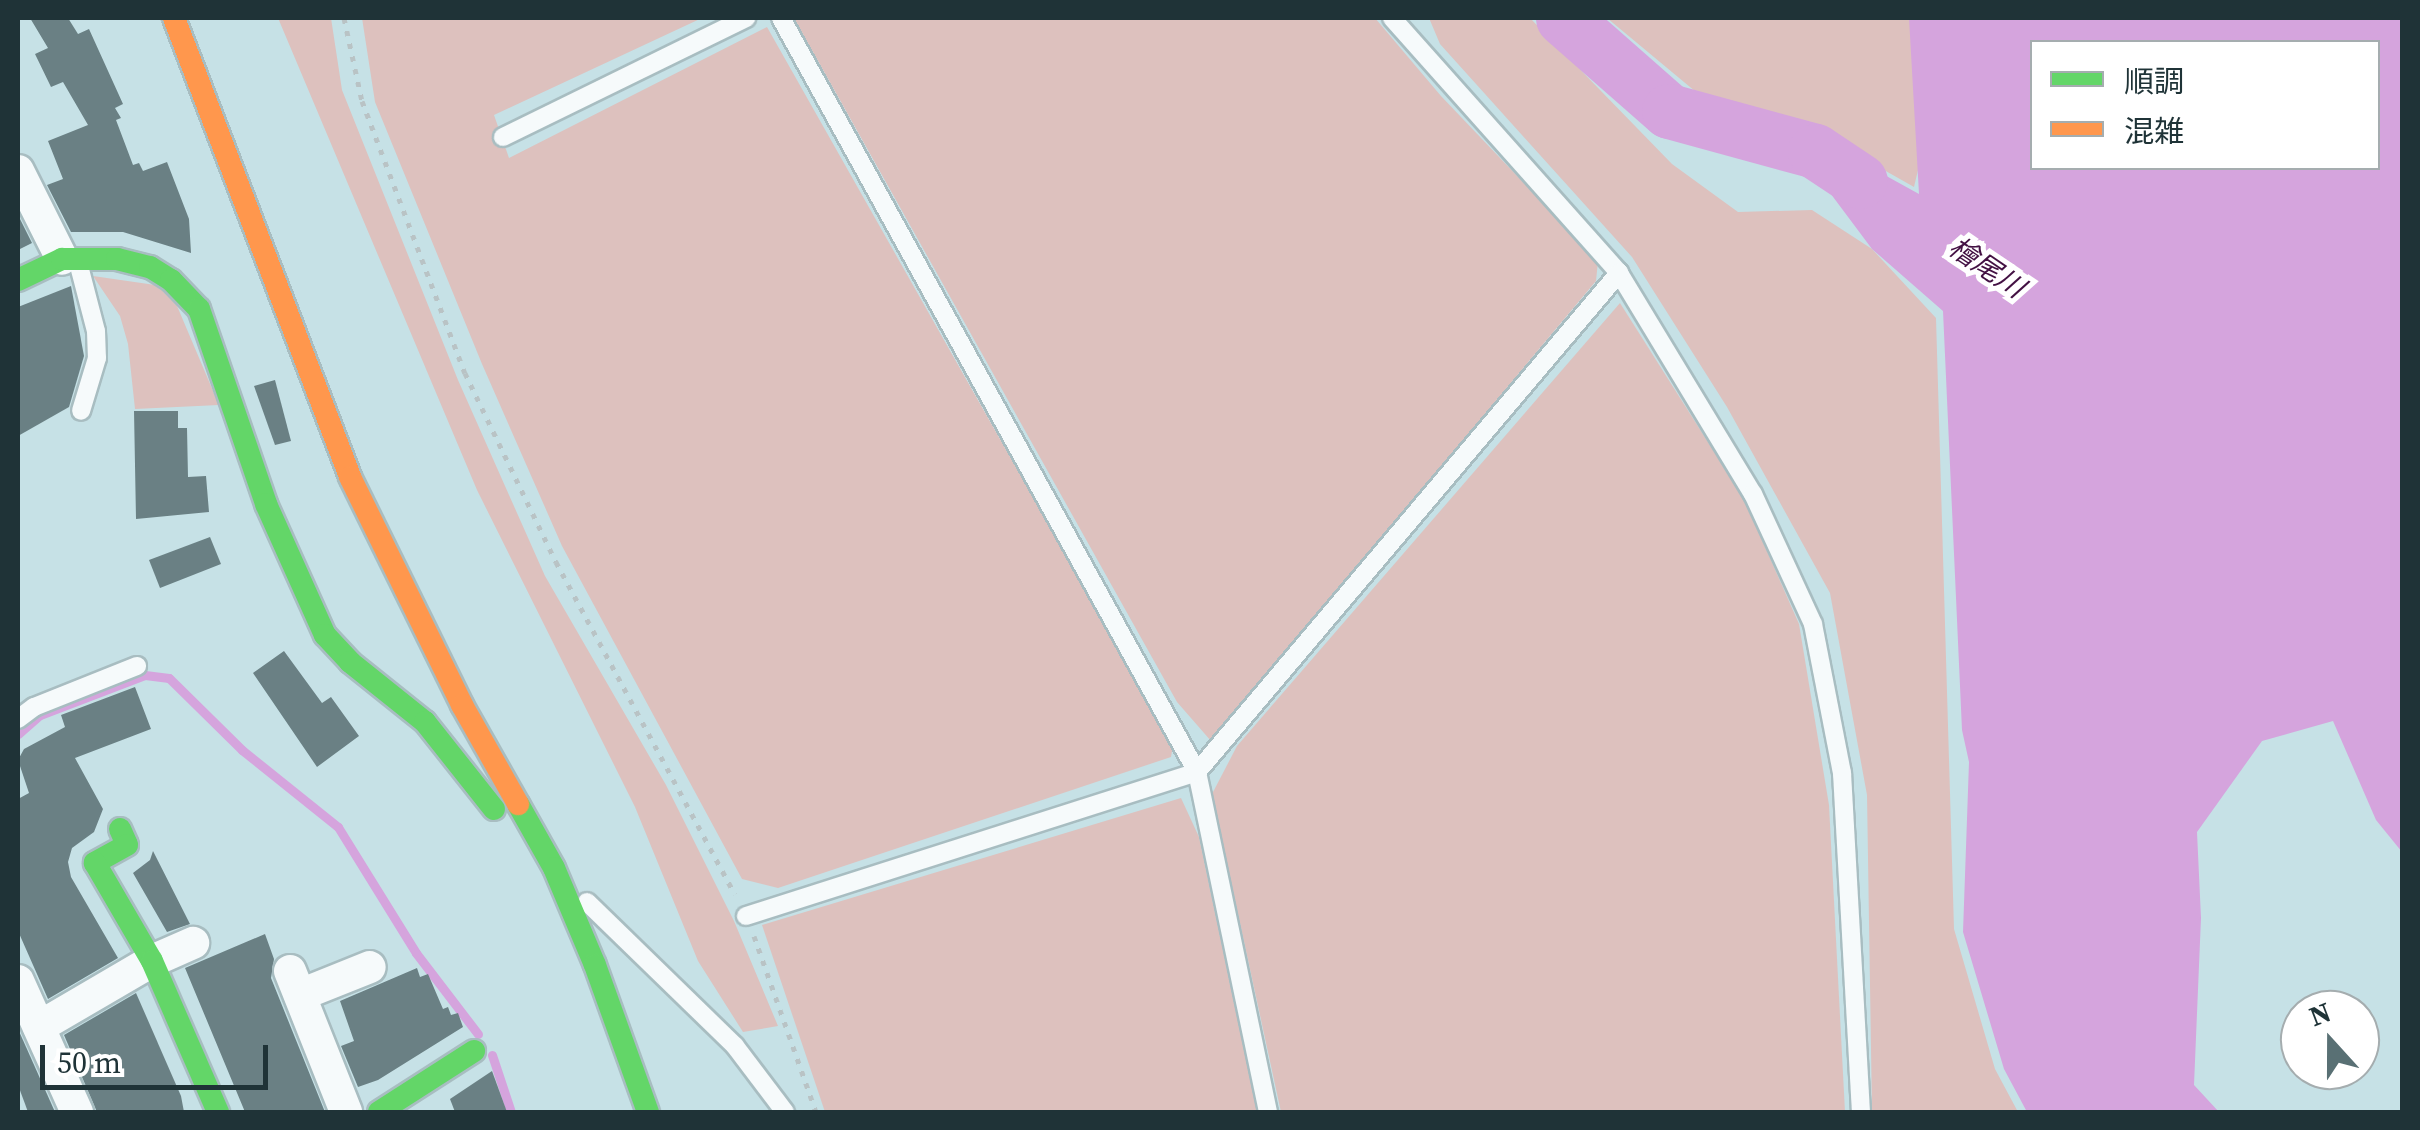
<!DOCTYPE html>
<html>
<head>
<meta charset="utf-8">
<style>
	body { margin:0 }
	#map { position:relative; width:2420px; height:1130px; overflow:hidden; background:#c6e1e6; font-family:"Source Serif 4","Noto Sans JP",serif }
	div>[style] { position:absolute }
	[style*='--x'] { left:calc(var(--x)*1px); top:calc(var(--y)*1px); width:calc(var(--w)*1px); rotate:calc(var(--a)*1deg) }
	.green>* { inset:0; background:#ddc1be }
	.water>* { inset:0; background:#d5a4dd }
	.stream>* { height:9px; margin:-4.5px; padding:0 4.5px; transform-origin:4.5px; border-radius:4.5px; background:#d5a4dd }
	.river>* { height:55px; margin:-27.5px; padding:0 27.5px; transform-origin:27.5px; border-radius:27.5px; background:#d5a4dd }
	.building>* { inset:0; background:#6a8084 }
	.path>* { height:5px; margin-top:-2.5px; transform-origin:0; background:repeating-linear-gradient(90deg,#b9c3c5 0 5px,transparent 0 13px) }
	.roads { filter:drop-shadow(2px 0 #a8bdc1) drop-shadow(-2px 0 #a8bdc1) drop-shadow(0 2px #a8bdc1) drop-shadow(0 -2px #a8bdc1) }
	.lane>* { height:18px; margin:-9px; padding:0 9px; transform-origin:9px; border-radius:9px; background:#f6fafb }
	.street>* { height:32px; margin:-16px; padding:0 16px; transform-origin:16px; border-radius:16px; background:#f6fafb }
	.fast>* { height:22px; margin:-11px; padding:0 11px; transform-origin:11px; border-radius:11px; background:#63d668 }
	.slow>* { height:22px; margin:-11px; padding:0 11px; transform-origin:11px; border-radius:11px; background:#ff974d }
	span { translate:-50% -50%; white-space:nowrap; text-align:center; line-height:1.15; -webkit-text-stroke:10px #fff; paint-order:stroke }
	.water-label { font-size:28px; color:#431143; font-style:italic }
	.frame { position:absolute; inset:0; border:20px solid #1f3337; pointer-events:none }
	.legend { position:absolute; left:2030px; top:40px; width:350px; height:130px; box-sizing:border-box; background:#fff; border:2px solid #a5adaf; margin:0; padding:12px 18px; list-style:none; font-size:30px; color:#1f3337 }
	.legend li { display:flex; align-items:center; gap:20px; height:50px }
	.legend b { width:50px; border:2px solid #a5adaf }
	.north { position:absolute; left:2280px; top:990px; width:100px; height:100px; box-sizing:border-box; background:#fff; border:2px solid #a5adaf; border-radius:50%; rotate:339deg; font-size:28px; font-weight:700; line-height:40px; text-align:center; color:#1f3337 }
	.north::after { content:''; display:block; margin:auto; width:35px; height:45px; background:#597074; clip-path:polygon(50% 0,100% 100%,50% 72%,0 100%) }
	.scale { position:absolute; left:40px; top:1045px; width:228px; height:45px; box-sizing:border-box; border:5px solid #1f3337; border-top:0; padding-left:12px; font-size:30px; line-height:35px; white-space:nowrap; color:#1f3337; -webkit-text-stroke:8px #fff; paint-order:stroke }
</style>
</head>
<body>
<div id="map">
	<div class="green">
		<div style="clip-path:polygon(278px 18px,331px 18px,342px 90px,458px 380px,545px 576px,666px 785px,734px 921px,778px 1026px,743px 1032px,698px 961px,635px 807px,477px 490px)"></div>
		<div style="clip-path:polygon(362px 18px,702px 18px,494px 115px,509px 158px,767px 27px,1173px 745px,1171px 757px,778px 888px,742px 879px,562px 546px,482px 364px,375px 102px)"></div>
		<div style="clip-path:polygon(794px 18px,1375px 18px,1441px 96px,1598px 261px,1596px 281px,1211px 741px,1177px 702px)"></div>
		<div style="clip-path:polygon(1429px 18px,1530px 18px,1672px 164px,1738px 212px,1812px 210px,1872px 249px,1936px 318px,1954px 929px,1995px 1069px,2018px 1112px,1872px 1112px,1867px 795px,1830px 593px,1727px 407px,1632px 257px,1440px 44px)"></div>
		<div style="clip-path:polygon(1607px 18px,1910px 18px,1922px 153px,1914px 187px,1831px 140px,1702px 97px)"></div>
		<div style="clip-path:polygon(93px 276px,169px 287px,219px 405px,135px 409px,128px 344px,120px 316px)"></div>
		<div style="clip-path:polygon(1620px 303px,1744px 499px,1799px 624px,1829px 805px,1845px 1112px,1281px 1112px,1212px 794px,1237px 746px)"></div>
		<div style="clip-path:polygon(1181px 798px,1199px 837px,1257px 1112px,825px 1112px,762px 925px)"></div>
	</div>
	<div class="water">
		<div style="clip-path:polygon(evenodd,1909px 18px,2402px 18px,2402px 852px,2376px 820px,2333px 721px,2262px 741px,2197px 832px,2201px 918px,2194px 1085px,2219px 1112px,2027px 1112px,2004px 1069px,1963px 932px,1969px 762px,1962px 730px,1943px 311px,1872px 249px,1795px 146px,1788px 128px,1812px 135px,1919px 194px,1909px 18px,2032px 42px,2378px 42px,2378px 168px,2032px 168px,2032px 42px)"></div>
	</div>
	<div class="stream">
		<div style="--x:18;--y:734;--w:29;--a:-41"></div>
		<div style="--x:40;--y:715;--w:112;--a:-20.9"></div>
		<div style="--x:145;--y:675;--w:24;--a:7"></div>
		<div style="--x:169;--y:678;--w:103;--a:44.6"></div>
		<div style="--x:242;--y:750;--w:123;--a:38.7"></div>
		<div style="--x:338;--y:827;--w:148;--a:58.2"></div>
		<div style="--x:416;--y:953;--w:102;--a:52.6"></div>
		<div style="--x:492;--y:1055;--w:60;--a:71.6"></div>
	</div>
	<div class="river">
		<div style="--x:1563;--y:18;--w:141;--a:41.3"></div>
		<div style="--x:1669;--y:111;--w:151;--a:15.3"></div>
		<div style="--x:1815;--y:151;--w:54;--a:33.7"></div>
	</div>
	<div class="building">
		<div style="clip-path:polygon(30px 18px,68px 18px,78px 34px,89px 29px,123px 104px,115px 108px,121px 118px,116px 120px,133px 165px,139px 163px,143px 171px,167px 162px,189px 219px,191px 253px,123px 232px,71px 232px,47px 185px,63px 179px,48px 141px,88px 125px,63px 82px,51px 87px,35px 54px,48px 48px)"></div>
		<div style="clip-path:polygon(18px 215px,32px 243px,18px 250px)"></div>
		<div style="clip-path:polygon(71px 286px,84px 356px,69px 407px,18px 436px,18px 307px)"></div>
		<div style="clip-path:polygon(275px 380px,291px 441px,275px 445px,254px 386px)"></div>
		<div style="clip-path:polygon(134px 411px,178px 411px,178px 428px,187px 428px,188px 477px,206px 476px,209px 512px,136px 519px)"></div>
		<div style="clip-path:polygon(210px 537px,221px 564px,160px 588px,149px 560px)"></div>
		<div style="clip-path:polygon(284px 651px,322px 703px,331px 697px,359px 736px,317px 767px,253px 673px)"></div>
		<div style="clip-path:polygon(135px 687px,151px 729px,75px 758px,103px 809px,94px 832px,72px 848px,68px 862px,71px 877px,118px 958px,48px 999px,18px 931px,18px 799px,29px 793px,18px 760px,24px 749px,65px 727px,61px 715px)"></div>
		<div style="clip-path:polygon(153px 851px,190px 924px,167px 932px,133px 873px,150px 860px)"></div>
		<div style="clip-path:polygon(265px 934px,274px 959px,271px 978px,325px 1112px,245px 1112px,185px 968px)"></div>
		<div style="clip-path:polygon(417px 968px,420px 977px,428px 974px,443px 1009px,448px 1007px,451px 1015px,458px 1013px,463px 1027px,378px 1080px,358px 1087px,341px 1046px,354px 1041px,340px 1001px)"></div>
		<div style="clip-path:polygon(136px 993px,181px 1096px,184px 1112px,97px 1112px,64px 1035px)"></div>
		<div style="clip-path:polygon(18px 1029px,55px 1112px,28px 1112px,18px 1085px)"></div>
		<div style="clip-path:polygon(492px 1071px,507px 1112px,455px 1112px,450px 1099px)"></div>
	</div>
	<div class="path">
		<div style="--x:344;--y:18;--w:85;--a:77.8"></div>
		<div style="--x:362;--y:101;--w:291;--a:69.3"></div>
		<div style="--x:465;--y:373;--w:210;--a:64.3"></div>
		<div style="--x:556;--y:562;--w:377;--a:61.7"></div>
		<div style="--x:754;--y:936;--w:187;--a:70.6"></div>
	</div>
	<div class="roads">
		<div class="lane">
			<div style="--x:781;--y:18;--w:861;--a:61.11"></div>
			<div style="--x:1197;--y:772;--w:347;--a:78.2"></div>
			<div style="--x:1392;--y:18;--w:341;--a:48.3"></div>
			<div style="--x:1619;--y:273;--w:258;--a:58.8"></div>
			<div style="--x:1753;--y:494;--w:143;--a:65.2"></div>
			<div style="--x:1813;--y:624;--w:152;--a:79"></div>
			<div style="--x:1842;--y:773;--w:340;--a:86.8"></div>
			<div style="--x:503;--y:137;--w:271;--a:-26.1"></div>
			<div style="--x:78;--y:262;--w:71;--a:75.4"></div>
			<div style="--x:96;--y:331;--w:27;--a:88"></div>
			<div style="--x:97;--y:358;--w:55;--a:106.8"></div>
			<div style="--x:18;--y:719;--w:20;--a:-37"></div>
			<div style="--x:34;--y:707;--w:111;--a:-21.7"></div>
			<div style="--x:587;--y:902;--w:206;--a:44.2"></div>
			<div style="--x:735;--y:1046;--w:83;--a:52.9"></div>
			<div style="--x:746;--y:916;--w:473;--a:-17.7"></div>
			<div style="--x:1197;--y:772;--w:654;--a:-49.78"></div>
		</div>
		<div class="street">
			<div style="--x:18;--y:171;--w:98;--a:63.4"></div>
			<div style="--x:290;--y:971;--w:152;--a:68.3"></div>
			<div style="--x:18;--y:981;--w:144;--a:65.8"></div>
			<div style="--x:300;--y:995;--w:75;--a:-21.8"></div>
			<div style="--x:39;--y:1027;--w:131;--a:-30.3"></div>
			<div style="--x:152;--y:961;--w:45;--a:-23.7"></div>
		</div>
		<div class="fast">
			<div style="--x:18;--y:280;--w:49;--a:-25.5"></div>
			<div style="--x:62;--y:259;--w:55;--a:0"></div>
			<div style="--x:117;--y:259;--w:34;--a:14"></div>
			<div style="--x:150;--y:267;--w:25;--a:32"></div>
			<div style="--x:171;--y:280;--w:40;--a:46"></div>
			<div style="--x:199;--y:309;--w:206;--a:71"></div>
			<div style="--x:266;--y:504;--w:144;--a:65.8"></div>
			<div style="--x:325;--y:635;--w:37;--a:47"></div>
			<div style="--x:350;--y:662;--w:96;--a:38.7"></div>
			<div style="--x:425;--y:722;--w:111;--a:51.6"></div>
			<div style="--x:518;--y:804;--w:73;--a:60.6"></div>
			<div style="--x:554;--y:868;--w:105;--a:67.1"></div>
			<div style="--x:595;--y:965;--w:156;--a:70.2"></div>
			<div style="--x:120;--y:829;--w:17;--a:66"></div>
			<div style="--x:127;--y:845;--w:37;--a:151"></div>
			<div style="--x:95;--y:863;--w:113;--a:59.8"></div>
			<div style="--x:152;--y:961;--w:165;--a:66.4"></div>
			<div style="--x:379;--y:1112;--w:113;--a:-32.7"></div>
		</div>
		<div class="slow">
			<div style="--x:174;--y:18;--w:492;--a:69"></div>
			<div style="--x:350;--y:477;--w:254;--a:63.8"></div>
			<div style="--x:462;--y:705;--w:114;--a:60.5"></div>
		</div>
	</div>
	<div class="water-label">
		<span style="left:1987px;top:267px;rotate:34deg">檜尾川</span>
	</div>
	<div class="frame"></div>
	<ul class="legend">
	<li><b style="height:12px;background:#63d668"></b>順調</li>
	<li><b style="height:12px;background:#ff974d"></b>混雑</li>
	</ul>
	<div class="north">N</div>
	<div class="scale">50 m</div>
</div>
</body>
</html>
